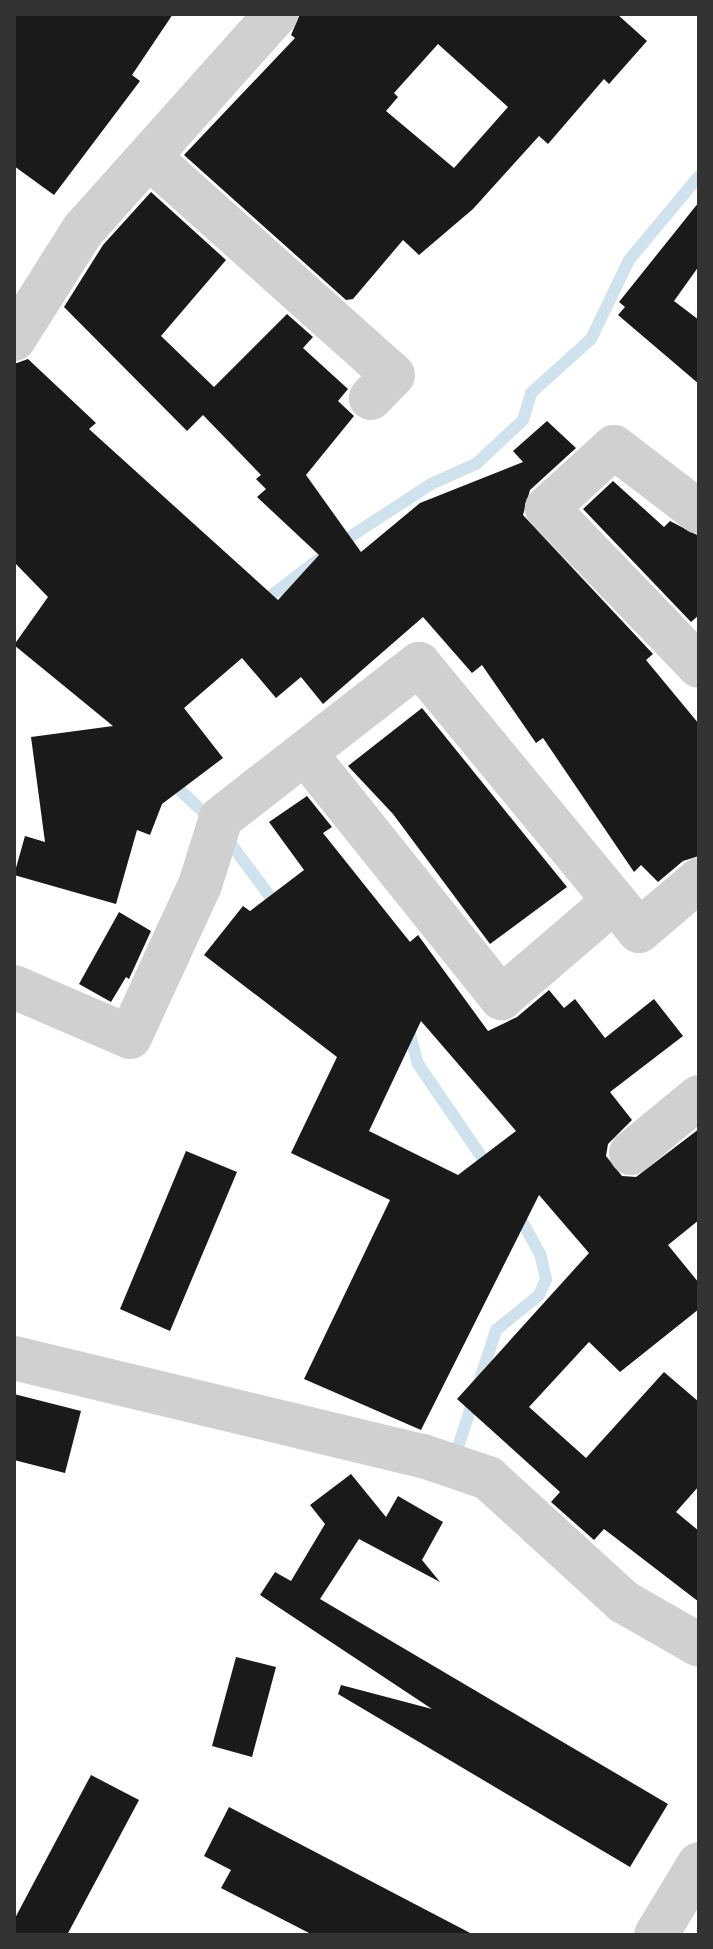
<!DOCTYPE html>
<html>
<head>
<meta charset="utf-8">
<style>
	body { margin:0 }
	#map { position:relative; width:713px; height:1949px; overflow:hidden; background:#fff; font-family:Barlow,sans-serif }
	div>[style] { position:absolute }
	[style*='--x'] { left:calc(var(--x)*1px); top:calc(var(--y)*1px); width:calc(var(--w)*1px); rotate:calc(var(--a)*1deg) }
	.stream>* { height:12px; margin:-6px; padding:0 6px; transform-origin:6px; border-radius:6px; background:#cfe2ee }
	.building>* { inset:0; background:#1a1a1a }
	.minor>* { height:44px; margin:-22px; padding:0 22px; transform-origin:22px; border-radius:22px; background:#d0d0d0 }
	span { translate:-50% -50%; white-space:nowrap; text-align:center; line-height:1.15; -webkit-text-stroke:8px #fff; paint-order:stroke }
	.frame { position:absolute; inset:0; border:16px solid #333; pointer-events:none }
</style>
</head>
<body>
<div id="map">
	<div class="stream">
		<div style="--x:336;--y:546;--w:113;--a:-33.1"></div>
		<div style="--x:431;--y:484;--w:49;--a:-24"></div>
		<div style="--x:476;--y:464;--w:64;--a:-43.1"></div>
		<div style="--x:523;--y:420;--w:28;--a:-73"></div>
		<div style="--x:531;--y:393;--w:81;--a:-42"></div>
		<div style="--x:591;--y:339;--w:88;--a:-64.3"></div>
		<div style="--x:629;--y:260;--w:109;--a:-50.2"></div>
		<div style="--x:260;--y:604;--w:73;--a:-37.2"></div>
		<div style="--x:168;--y:779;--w:57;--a:42.9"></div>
		<div style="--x:225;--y:836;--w:89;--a:53.3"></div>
		<div style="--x:408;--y:1027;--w:38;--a:75"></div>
		<div style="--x:418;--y:1064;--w:127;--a:55.6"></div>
		<div style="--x:459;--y:1444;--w:120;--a:-72"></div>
		<div style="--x:496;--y:1330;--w:55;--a:-39.1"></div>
		<div style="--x:539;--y:1295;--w:17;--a:-66"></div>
		<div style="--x:546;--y:1279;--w:26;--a:-103"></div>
		<div style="--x:540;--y:1254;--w:48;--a:-118.7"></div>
	</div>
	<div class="building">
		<div style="clip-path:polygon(14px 14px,173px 14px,132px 75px,140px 81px,54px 195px,14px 166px)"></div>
		<div style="clip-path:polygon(evenodd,300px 14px,617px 14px,647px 41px,609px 84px,604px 79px,548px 144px,539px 136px,473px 209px,419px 255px,403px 240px,353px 299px,346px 300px,184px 155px,295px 38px,291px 35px,300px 14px,438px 44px,508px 107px,454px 168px,386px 111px,398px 97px,394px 93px,438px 44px)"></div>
		<div style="clip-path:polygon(151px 192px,226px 260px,161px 336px,214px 387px,287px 314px,313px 337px,303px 348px,348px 389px,338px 401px,354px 416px,306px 475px,361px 552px,420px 503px,523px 462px,513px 451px,547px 421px,576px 448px,530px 490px,523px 515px,653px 654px,646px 660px,699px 724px,699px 856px,683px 861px,658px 882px,641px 865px,634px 872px,543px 738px,536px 743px,482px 665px,472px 673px,423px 617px,323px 704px,301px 677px,276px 698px,242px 658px,184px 708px,223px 758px,162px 804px,150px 835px,137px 830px,116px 904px,14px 875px,25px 836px,45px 842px,31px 737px,113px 726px,14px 645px,48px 597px,14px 562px,14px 364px,28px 359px,96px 423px,89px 429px,278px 600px,319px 555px,257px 497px,266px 489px,256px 479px,261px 475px,203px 415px,187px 431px,64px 307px,103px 245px)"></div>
		<div style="clip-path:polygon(699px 202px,699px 266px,674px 301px,699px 320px,699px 384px,618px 315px,625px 307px,619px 302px)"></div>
		<div style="clip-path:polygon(613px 481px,664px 527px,670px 521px,699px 536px,699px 615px,691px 622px,583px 509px)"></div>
		<div style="clip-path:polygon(422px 708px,567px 887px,490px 944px,393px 814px,348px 766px)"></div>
		<div style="clip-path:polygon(evenodd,307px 796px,332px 827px,323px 833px,410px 942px,418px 935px,488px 1031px,517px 1017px,549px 990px,564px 1008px,575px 999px,605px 1038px,654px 999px,683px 1036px,610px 1092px,632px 1120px,608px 1144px,606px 1156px,622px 1176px,636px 1177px,699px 1129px,699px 1220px,668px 1245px,699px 1283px,699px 1309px,620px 1372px,589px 1342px,529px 1407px,586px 1458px,664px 1372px,699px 1402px,699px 1486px,676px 1512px,699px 1531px,699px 1602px,604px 1529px,594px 1540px,551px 1502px,560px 1492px,457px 1399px,589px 1253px,539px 1195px,421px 1430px,304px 1379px,390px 1200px,291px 1153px,337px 1057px,204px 955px,243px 906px,250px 911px,304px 870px,269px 822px,307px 796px,421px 1021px,516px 1131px,458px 1175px,369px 1131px,421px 1021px)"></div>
		<div style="clip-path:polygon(119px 912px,151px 931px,129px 979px,126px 977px,111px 1002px,79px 984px)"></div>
		<div style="clip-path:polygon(186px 1151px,237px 1172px,170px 1331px,120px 1309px)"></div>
		<div style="clip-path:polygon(14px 1394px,81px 1411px,65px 1473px,14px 1460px)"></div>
		<div style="clip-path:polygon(351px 1474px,386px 1517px,398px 1496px,443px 1522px,422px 1560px,440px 1582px,359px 1539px,320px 1599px,668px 1804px,630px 1867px,338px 1694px,341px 1685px,432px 1709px,260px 1595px,275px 1572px,291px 1581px,325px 1524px,310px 1505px)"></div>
		<div style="clip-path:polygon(236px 1657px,276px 1667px,252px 1757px,212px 1746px)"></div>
		<div style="clip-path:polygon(91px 1775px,139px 1800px,67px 1935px,14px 1935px,14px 1920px)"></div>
		<div style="clip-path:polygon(229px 1807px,474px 1935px,313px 1935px,221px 1888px,231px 1870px,204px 1856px)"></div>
	</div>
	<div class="minor">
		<div style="--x:149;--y:157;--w:327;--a:41.8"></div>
		<div style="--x:393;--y:375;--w:32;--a:134"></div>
		<div style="--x:14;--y:339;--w:129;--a:-57.7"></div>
		<div style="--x:83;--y:230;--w:290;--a:-48.2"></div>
		<div style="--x:699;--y:512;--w:107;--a:-142.6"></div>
		<div style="--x:614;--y:447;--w:91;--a:137.7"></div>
		<div style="--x:547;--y:508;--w:219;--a:46.1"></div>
		<div style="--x:305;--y:753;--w:314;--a:51.3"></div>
		<div style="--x:501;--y:998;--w:149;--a:-40.6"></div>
		<div style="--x:14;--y:987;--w:126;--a:23.3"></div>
		<div style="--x:130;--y:1037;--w:167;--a:-65.3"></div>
		<div style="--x:200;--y:885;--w:70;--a:-72.6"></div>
		<div style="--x:221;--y:818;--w:251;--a:-37.9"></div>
		<div style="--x:419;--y:664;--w:346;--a:50.5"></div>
		<div style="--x:639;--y:931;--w:79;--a:-40.4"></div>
		<div style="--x:631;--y:1153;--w:88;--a:-39.5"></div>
		<div style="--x:14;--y:1358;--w:421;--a:13.5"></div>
		<div style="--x:423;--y:1456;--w:69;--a:18.7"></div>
		<div style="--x:488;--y:1478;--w:184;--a:42.4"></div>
		<div style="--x:624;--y:1602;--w:86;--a:29.8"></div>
		<div style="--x:656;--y:1935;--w:83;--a:-58.8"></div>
	</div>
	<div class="frame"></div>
</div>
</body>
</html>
